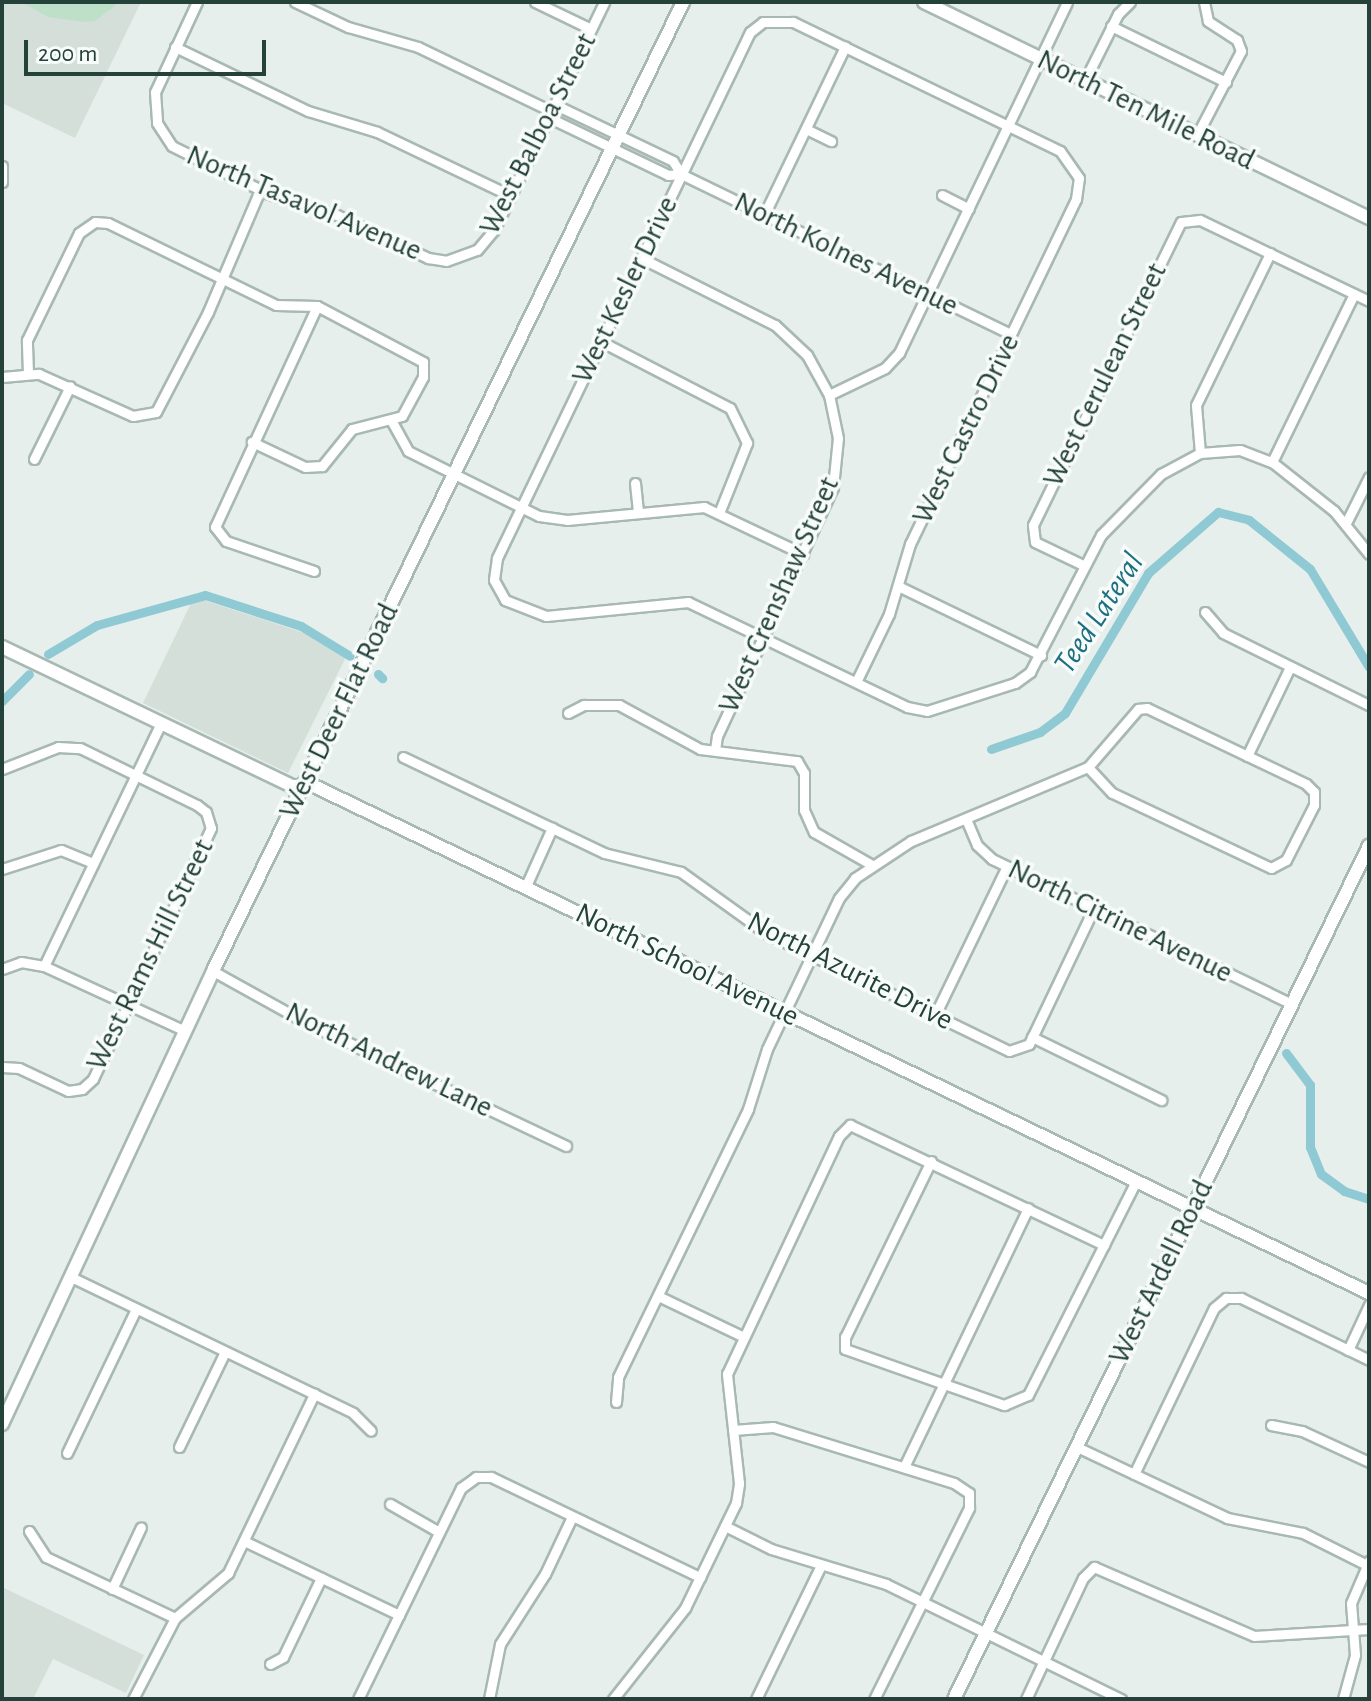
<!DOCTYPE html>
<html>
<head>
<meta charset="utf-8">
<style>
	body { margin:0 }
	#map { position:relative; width:1371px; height:1701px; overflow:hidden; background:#e6efeb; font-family:"Alegreya Sans",sans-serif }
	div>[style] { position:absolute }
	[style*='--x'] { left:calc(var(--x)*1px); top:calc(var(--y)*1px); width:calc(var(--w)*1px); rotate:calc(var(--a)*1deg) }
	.built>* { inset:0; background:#d4dfda }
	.green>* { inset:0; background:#bfe0c8 }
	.canal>* { height:9px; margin:-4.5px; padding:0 4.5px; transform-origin:4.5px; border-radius:4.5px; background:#8ec9d4 }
	.roads { filter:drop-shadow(2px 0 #a8b8b2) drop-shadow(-2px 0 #a8b8b2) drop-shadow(0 2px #a8b8b2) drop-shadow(0 -2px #a8b8b2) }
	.street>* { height:9px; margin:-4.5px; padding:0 4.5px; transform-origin:4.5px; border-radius:4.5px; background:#fff }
	.secondary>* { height:12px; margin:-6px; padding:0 6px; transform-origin:6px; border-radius:6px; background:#fff }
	span { translate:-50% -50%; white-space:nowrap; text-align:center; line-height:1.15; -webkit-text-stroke:7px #f7fbf9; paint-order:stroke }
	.street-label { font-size:30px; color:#24423a }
	.water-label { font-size:32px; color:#1c6f80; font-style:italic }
	.frame { position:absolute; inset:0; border:4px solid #24423a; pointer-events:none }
	.scale { position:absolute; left:24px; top:40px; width:242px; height:36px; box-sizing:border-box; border:4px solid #24423a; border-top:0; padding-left:10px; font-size:24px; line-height:28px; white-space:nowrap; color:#24423a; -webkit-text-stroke:6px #f7fbf9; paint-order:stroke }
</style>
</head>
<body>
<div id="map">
	<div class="built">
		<div style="clip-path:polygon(2px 2px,141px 2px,75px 138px,2px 103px)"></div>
		<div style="clip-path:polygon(194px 597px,332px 642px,345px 659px,288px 773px,143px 703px)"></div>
		<div style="clip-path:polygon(2px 1587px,144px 1655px,126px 1693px,53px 1659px,33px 1699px,2px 1699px)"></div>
	</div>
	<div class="green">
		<div style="clip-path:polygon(21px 2px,120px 2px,95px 21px,84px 22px,48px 17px)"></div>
	</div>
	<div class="canal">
		<div style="--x:48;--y:654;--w:57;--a:-30.6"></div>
		<div style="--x:97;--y:625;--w:112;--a:-15.5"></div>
		<div style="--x:205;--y:595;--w:101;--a:17.9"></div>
		<div style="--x:301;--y:626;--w:57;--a:31.5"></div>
		<div style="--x:378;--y:674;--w:6;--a:45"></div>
		<div style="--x:2;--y:701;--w:38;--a:-45"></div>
		<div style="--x:991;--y:749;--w:52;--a:-19.1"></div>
		<div style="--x:1040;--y:732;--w:31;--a:-37"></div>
		<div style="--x:1065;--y:713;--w:163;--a:-59.3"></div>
		<div style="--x:1148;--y:573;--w:93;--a:-41.1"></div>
		<div style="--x:1218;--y:512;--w:32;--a:14"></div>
		<div style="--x:1249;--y:520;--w:78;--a:38.8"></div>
		<div style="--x:1310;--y:569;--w:114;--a:59"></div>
		<div style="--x:1286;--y:1053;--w:40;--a:53"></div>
		<div style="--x:1310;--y:1085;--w:62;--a:90"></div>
		<div style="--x:1310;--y:1147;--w:29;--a:68"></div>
		<div style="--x:1321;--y:1174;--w:29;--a:36"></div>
		<div style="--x:1344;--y:1191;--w:26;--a:18"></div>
	</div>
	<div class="roads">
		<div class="street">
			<div style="--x:197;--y:2;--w:99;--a:115"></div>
			<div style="--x:155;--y:92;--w:31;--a:86"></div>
			<div style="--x:157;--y:123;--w:27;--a:57"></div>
			<div style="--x:172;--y:146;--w:108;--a:26.3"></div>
			<div style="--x:269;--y:194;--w:71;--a:17.2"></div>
			<div style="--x:337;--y:215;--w:101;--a:25.3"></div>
			<div style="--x:428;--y:258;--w:18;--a:9"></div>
			<div style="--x:446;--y:261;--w:33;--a:-20"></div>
			<div style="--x:477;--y:250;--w:26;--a:-50"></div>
			<div style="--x:494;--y:230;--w:253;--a:-64.2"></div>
			<div style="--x:295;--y:2;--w:59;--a:25.3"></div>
			<div style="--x:348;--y:27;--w:73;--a:15.9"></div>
			<div style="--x:418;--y:47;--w:148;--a:25.7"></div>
			<div style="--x:535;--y:2;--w:62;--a:25.7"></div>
			<div style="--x:1111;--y:26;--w:128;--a:26"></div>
			<div style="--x:175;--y:47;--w:148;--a:25.7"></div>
			<div style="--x:308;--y:111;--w:72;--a:16.9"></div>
			<div style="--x:377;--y:132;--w:148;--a:25.5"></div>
			<div style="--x:1085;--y:80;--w:74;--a:-63.4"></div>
			<div style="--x:1118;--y:14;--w:17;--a:-45"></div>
			<div style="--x:806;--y:129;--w:28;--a:26"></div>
			<div style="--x:1197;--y:135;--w:95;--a:-62.4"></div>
			<div style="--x:1241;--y:51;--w:12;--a:-110"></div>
			<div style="--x:1237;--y:40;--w:35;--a:-147"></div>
			<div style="--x:1208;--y:21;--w:19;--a:-102"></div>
			<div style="--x:2;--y:166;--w:16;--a:90"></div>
			<div style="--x:681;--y:174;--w:15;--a:-122"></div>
			<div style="--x:673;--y:161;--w:123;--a:-154.5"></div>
			<div style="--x:562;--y:108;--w:11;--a:165"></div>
			<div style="--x:551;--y:111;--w:11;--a:63"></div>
			<div style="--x:556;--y:121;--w:124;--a:25.7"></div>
			<div style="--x:668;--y:175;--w:13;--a:-4"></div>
			<div style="--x:681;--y:174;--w:367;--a:25.9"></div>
			<div style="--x:942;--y:195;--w:30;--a:27"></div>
			<div style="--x:764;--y:215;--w:187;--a:-64.3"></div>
			<div style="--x:641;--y:258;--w:150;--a:26.6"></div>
			<div style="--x:775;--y:325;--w:44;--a:43.2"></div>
			<div style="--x:807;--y:355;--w:46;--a:61.2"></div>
			<div style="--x:600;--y:341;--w:146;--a:27.3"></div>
			<div style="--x:730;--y:408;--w:39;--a:64"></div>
			<div style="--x:747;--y:443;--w:75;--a:111.8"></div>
			<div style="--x:28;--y:373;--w:33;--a:-92"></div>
			<div style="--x:27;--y:340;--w:119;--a:-64.1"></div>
			<div style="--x:79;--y:233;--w:19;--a:-35"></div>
			<div style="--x:95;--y:222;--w:13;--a:4"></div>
			<div style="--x:108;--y:223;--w:187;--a:26"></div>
			<div style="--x:276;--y:305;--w:41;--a:1.4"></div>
			<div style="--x:317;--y:306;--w:120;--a:27.8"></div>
			<div style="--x:423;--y:362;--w:15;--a:90"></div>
			<div style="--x:423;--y:377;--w:44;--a:118.3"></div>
			<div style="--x:402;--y:416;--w:52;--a:165.4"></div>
			<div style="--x:352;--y:429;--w:48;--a:129"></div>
			<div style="--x:322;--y:466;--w:17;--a:177"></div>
			<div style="--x:305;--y:467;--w:59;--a:-154.7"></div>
			<div style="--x:2;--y:377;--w:37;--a:-5"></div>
			<div style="--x:39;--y:374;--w:103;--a:24.1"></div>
			<div style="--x:133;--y:416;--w:23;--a:-10"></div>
			<div style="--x:156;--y:412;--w:113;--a:-62.5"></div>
			<div style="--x:208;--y:312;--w:133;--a:-66.9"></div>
			<div style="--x:391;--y:420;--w:35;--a:61"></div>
			<div style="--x:408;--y:451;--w:146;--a:26.4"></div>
			<div style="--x:539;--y:516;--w:28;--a:8"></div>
			<div style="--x:567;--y:520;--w:138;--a:-5.4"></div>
			<div style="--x:704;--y:507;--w:110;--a:25.4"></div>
			<div style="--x:1200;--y:453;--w:48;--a:-94.8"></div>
			<div style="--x:1196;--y:405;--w:169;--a:-64"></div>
			<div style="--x:34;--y:459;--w:81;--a:-63.7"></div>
			<div style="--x:1272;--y:462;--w:187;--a:-64"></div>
			<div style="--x:635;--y:483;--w:28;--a:84"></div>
			<div style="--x:1346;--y:523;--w:51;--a:-63.4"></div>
			<div style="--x:1083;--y:565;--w:53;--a:-154.4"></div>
			<div style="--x:1035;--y:542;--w:17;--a:-97"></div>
			<div style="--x:1033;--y:525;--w:337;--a:-64"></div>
			<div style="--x:1181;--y:222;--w:19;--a:-6"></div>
			<div style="--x:1200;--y:220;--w:187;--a:25.6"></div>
			<div style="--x:314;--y:571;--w:93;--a:-161.2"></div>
			<div style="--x:226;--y:541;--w:18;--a:-128"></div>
			<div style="--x:215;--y:527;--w:243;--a:-65.2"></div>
			<div style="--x:898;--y:586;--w:159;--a:25.8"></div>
			<div style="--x:1205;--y:612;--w:28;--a:49"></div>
			<div style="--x:1223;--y:633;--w:163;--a:26.3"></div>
			<div style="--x:856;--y:682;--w:76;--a:-64.1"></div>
			<div style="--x:889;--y:614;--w:73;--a:-73.3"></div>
			<div style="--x:910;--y:544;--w:383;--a:-64.3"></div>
			<div style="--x:1076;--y:199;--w:21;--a:-82"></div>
			<div style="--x:1079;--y:178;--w:33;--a:-125"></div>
			<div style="--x:1060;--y:151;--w:297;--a:-154.2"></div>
			<div style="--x:793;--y:22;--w:30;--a:180"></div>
			<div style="--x:763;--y:22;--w:16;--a:142"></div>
			<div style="--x:750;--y:32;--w:584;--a:115.69"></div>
			<div style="--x:497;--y:558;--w:22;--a:98"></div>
			<div style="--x:494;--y:580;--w:23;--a:61"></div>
			<div style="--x:505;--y:600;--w:44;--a:21.3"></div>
			<div style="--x:546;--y:616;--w:143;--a:-5.6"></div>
			<div style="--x:688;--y:602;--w:243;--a:25.6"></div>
			<div style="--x:907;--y:707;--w:20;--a:11"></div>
			<div style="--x:927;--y:711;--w:92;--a:-17.7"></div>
			<div style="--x:1015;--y:683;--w:19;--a:-36"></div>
			<div style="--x:1030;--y:672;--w:154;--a:-62.6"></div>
			<div style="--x:1101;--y:535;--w:86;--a:-45.5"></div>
			<div style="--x:1161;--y:474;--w:44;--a:-28.3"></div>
			<div style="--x:1200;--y:453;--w:40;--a:-4.3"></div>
			<div style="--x:1240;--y:450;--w:34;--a:21"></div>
			<div style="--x:1272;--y:462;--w:79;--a:38.3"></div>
			<div style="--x:1334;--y:511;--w:55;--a:50.9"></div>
			<div style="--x:568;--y:713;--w:18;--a:-27"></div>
			<div style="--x:584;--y:705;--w:35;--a:0"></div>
			<div style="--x:619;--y:705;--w:92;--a:28.5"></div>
			<div style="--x:700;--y:749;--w:98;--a:7.1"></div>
			<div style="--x:797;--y:761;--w:14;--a:60"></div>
			<div style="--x:804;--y:773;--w:37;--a:90"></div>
			<div style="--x:804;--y:810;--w:24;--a:66"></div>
			<div style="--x:814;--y:832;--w:67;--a:29.6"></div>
			<div style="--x:715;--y:750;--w:14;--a:-82"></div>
			<div style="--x:717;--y:736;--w:275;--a:-65"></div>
			<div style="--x:833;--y:487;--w:49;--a:-84.2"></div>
			<div style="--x:838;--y:438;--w:44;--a:-101.8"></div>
			<div style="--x:829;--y:395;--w:62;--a:-25.7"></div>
			<div style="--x:885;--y:368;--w:21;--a:-47"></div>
			<div style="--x:899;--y:353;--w:389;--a:-64.4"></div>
			<div style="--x:1247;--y:756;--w:99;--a:-64.2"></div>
			<div style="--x:403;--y:757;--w:223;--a:25.5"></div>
			<div style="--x:604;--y:853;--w:79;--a:13.9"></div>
			<div style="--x:681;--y:872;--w:105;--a:35.7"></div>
			<div style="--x:766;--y:933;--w:270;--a:25.9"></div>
			<div style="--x:1009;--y:1051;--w:21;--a:-19"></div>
			<div style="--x:1029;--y:1044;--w:151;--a:-64.5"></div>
			<div style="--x:2;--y:769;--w:60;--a:-21.4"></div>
			<div style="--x:58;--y:747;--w:22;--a:3"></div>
			<div style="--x:80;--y:748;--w:130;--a:26"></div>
			<div style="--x:197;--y:805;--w:11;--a:38"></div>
			<div style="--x:206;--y:812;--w:17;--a:73"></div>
			<div style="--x:211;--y:828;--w:277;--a:115.2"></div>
			<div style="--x:93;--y:1079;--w:15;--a:138"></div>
			<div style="--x:82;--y:1089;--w:14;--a:172"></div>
			<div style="--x:68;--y:1091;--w:54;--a:-154.9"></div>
			<div style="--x:19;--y:1068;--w:17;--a:-177"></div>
			<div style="--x:966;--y:819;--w:28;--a:67"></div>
			<div style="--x:977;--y:845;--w:21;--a:43"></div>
			<div style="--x:992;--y:859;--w:333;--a:25.8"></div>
			<div style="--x:2;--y:869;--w:62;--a:-17.9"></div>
			<div style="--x:61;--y:850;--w:35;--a:22"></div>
			<div style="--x:525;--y:888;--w:66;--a:-65.8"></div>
			<div style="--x:44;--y:966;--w:270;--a:-64.3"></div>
			<div style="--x:2;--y:969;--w:20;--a:-20"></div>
			<div style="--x:21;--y:962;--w:23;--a:10"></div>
			<div style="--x:44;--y:966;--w:155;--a:24.7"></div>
			<div style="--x:213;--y:971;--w:105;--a:29"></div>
			<div style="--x:305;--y:1022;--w:289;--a:25.4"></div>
			<div style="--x:935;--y:1015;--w:165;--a:-64.2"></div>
			<div style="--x:1032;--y:1037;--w:144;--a:26"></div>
			<div style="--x:931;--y:1161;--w:196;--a:116"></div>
			<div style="--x:845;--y:1337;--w:12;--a:90"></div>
			<div style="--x:845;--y:1349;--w:169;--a:19.4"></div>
			<div style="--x:1004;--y:1405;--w:26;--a:-23"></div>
			<div style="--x:1028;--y:1395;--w:240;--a:-63.2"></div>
			<div style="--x:71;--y:1277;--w:313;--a:25.7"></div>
			<div style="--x:353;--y:1413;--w:25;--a:45"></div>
			<div style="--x:658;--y:1296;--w:93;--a:25.5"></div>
			<div style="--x:1348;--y:1350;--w:50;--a:-65"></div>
			<div style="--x:616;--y:1402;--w:25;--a:-85"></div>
			<div style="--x:618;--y:1377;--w:298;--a:-64.1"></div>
			<div style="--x:748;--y:1109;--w:63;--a:-72.4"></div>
			<div style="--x:767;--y:1049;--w:167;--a:-64.5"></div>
			<div style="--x:839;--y:898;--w:26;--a:-51"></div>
			<div style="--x:855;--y:878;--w:67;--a:-33.5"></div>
			<div style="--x:911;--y:841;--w:192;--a:-22.7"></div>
			<div style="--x:1088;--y:767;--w:77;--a:-49.2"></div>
			<div style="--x:1138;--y:709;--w:9;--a:-6"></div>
			<div style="--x:1147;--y:708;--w:176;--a:25.5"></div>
			<div style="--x:1306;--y:784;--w:11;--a:45"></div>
			<div style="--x:1314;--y:792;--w:13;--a:90"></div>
			<div style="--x:1314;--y:805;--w:62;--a:117"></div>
			<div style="--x:1286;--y:860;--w:17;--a:152"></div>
			<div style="--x:1271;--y:868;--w:176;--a:-154.7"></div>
			<div style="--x:1112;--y:793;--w:35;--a:-133"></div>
			<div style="--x:1271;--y:1425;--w:32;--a:11"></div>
			<div style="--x:1302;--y:1431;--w:74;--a:24.8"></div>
			<div style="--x:733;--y:1430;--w:40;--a:-4.3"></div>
			<div style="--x:773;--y:1427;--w:189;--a:17.2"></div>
			<div style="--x:954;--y:1483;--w:18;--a:34"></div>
			<div style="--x:969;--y:1493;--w:15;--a:90"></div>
			<div style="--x:969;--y:1508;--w:213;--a:116.4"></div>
			<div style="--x:179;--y:1447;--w:106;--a:-64.2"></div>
			<div style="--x:1077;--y:1447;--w:166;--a:25.3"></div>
			<div style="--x:1227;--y:1518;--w:77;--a:11.2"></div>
			<div style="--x:1303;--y:1533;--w:72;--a:26.6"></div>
			<div style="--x:67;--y:1453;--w:160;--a:-64.4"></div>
			<div style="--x:904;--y:1467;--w:287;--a:-64.4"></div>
			<div style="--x:1134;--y:1474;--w:184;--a:-64.3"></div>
			<div style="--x:1214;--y:1308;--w:16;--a:-40"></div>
			<div style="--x:1226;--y:1298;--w:15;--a:0"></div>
			<div style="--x:1241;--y:1298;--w:142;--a:25.8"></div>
			<div style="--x:390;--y:1504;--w:56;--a:29.7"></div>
			<div style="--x:725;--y:1526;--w:51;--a:26.6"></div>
			<div style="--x:771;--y:1549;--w:120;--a:16.9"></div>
			<div style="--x:886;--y:1584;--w:262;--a:26.1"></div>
			<div style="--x:29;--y:1531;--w:31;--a:57"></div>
			<div style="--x:46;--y:1557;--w:143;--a:25.3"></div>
			<div style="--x:244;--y:1541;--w:172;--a:25.5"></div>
			<div style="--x:112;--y:1589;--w:68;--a:-64.9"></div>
			<div style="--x:270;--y:1664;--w:15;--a:-28"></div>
			<div style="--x:283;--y:1657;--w:88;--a:-64.3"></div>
			<div style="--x:133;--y:1699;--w:91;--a:-62.6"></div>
			<div style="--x:175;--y:1618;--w:70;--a:-40.3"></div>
			<div style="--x:228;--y:1573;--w:199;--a:-64.3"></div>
			<div style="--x:358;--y:1699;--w:235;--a:-64"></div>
			<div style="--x:461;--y:1488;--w:19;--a:-36"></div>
			<div style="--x:476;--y:1477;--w:15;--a:0"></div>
			<div style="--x:491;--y:1477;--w:232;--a:25.6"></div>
			<div style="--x:489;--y:1699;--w:56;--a:-78.7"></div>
			<div style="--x:500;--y:1644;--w:83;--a:-57.3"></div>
			<div style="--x:545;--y:1574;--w:63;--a:-64.7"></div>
			<div style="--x:613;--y:1699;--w:116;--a:-51.6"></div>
			<div style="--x:685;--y:1608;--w:117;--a:-64.1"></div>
			<div style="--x:736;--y:1503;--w:20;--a:-81"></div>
			<div style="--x:739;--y:1483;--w:110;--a:-96.3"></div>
			<div style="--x:727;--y:1374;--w:263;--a:-64.8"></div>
			<div style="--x:839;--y:1136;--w:16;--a:-45"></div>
			<div style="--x:850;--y:1125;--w:281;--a:25.3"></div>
			<div style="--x:756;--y:1699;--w:149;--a:-64.1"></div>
			<div style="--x:1026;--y:1699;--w:134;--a:-64.8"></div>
			<div style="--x:1083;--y:1578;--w:16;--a:-45"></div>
			<div style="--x:1094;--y:1567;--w:174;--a:23.3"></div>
			<div style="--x:1254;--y:1636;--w:115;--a:-3.5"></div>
			<div style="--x:1343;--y:1699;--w:46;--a:-74.7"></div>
			<div style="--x:1355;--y:1655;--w:52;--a:-94.4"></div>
			<div style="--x:1351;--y:1603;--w:46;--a:-66.8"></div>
		</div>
		<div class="secondary">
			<div style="--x:924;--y:2;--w:495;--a:25.9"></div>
			<div style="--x:2;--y:647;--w:322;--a:25.6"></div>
			<div style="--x:292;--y:786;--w:22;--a:0"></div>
			<div style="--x:314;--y:786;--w:1171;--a:25.67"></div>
			<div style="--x:2;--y:1424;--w:500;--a:-65"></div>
			<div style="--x:213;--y:971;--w:1077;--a:-64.12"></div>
			<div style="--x:954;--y:1699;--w:949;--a:-64.06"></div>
		</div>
	</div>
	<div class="street-label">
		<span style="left:1146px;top:110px;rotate:26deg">North Ten Mile Road</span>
		<span style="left:538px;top:134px;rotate:-63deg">West Balboa Street</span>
		<span style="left:304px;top:203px;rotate:23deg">North Tasavol Avenue</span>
		<span style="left:846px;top:254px;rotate:26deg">North Kolnes Avenue</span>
		<span style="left:625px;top:290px;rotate:-64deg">West Kesler Drive</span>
		<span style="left:1105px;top:375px;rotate:-64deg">West Cerulean Street</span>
		<span style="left:966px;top:429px;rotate:-64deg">West Castro Drive</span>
		<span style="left:779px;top:595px;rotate:-66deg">West Crenshaw Street</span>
		<span style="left:339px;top:711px;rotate:-64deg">West Deer Flat Road</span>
		<span style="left:1120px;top:921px;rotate:26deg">North Citrine Avenue</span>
		<span style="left:150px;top:955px;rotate:-64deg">West Rams Hill Street</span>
		<span style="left:687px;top:965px;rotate:26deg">North School Avenue</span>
		<span style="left:850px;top:971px;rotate:27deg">North Azurite Drive</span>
		<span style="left:389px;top:1060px;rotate:26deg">North Andrew Lane</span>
		<span style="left:1161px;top:1272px;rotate:-64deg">West Ardell Road</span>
	</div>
	<div class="water-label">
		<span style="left:1099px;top:613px;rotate:-57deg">Teed Lateral</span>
	</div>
	<div class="frame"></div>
	<div class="scale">200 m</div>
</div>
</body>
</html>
